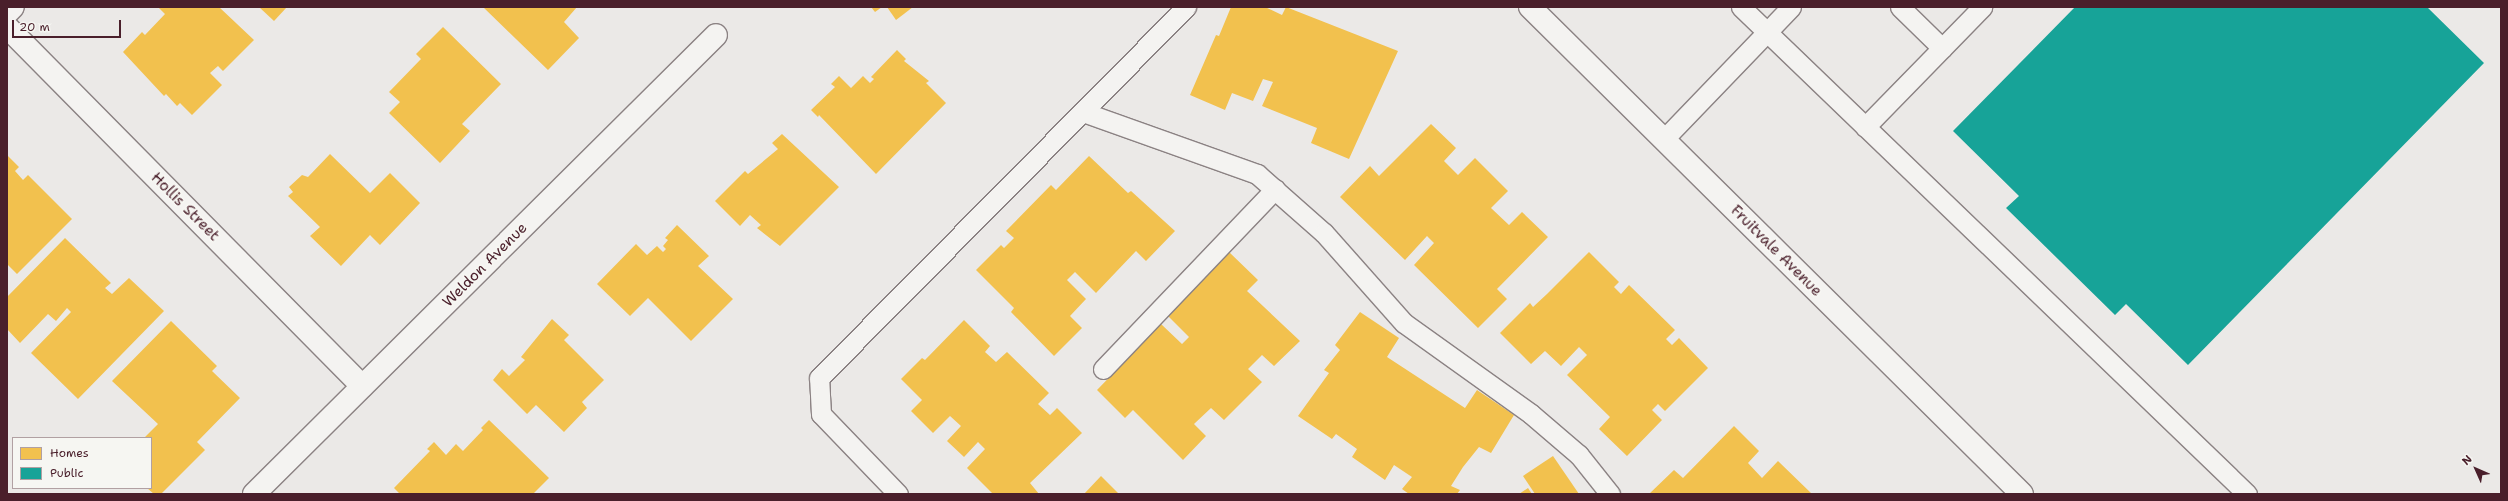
<!DOCTYPE html>
<html>
<head>
<meta charset="utf-8">
<style>
	body { margin:0 }
	#map { position:relative; width:2508px; height:501px; overflow:hidden; background:#ebe9e7; font-family:"Shantell Sans",sans-serif }
	div>[style] { position:absolute }
	[style*='--x'] { left:calc(var(--x)*1px); top:calc(var(--y)*1px); width:calc(var(--w)*1px); rotate:calc(var(--a)*1deg) }
	.homes>* { inset:0; background:#f2c14e }
	.public>* { inset:0; background:#17a398 }
	.roads { filter:drop-shadow(1px 0 #8b8283) drop-shadow(-1px 0 #8b8283) drop-shadow(0 1px #8b8283) drop-shadow(0 -1px #8b8283) }
	.service>* { height:19px; margin:-9.5px; padding:0 9.5px; transform-origin:9.5px; border-radius:9.5px; background:#f4f3f1 }
	.minor>* { height:22px; margin:-11px; padding:0 11px; transform-origin:11px; border-radius:11px; background:#f4f3f1 }
	.secondary>* { height:22px; margin:-11px; padding:0 11px; transform-origin:11px; border-radius:11px; background:#f4f3f1 }
	span { translate:-50% -50%; white-space:nowrap; text-align:center; line-height:1.15; -webkit-text-stroke:4px #f6f6f2; paint-order:stroke }
	.street-label { font-size:15px; color:#4a1f2b }
	.frame { position:absolute; inset:0; border:8px solid #4a1f2b; pointer-events:none }
	.legend { position:absolute; left:12px; top:437px; width:140px; height:52px; box-sizing:border-box; background:#f6f6f2; border:1px solid #b1a0a2; margin:0; padding:5px 7px; list-style:none; font-size:12px; color:#4a1f2b }
	.legend li { display:flex; align-items:center; gap:8px; height:20px }
	.legend b { width:20px; border:1px solid #b1a0a2 }
	.north { position:absolute; left:2456px; top:449px; width:40px; height:40px; -webkit-text-stroke:3px #f6f6f2; paint-order:stroke; rotate:315deg; font-size:11px; font-weight:700; line-height:16px; text-align:center; color:#4a1f2b }
	.north::after { content:''; display:block; margin:auto; width:14px; height:18px; background:#4a1f2b; clip-path:polygon(50% 0,100% 100%,50% 72%,0 100%) }
	.scale { position:absolute; left:12px; top:20px; width:109px; height:18px; box-sizing:border-box; border:2px solid #4a1f2b; border-top:0; padding-left:5px; font-size:12px; line-height:14px; white-space:nowrap; color:#4a1f2b; -webkit-text-stroke:3px #f6f6f2; paint-order:stroke }
</style>
</head>
<body>
<div id="map">
	<div class="homes">
		<div style="clip-path:polygon(158px 7px,219px 7px,254px 40px,223px 71px,218px 66px,210px 73px,222px 85px,192px 115px,180px 103px,177px 106px,166px 94px,164px 96px,123px 52px,142px 32px,145px 35px,165px 14px)"></div>
		<div style="clip-path:polygon(259px 7px,287px 7px,274px 21px)"></div>
		<div style="clip-path:polygon(483px 7px,577px 7px,564px 22px,579px 38px,548px 70px)"></div>
		<div style="clip-path:polygon(871px 7px,882px 7px,875px 12px)"></div>
		<div style="clip-path:polygon(887px 7px,913px 7px,896px 20px)"></div>
		<div style="clip-path:polygon(1231px 7px,1265px 7px,1282px 15px,1286px 7px,1398px 51px,1349px 159px,1311px 143px,1317px 128px,1262px 106px,1273px 82px,1263px 79px,1253px 101px,1232px 93px,1225px 110px,1190px 95px,1216px 35px,1219px 36px)"></div>
		<div style="clip-path:polygon(443px 27px,501px 84px,462px 124px,470px 131px,440px 163px,389px 113px,400px 102px,389px 92px,421px 59px,416px 54px)"></div>
		<div style="clip-path:polygon(897px 50px,906px 59px,904px 61px,929px 81px,926px 83px,946px 103px,876px 174px,819px 115px,818px 117px,811px 110px,835px 87px,831px 84px,839px 76px,851px 88px,863px 76px,870px 83px,874px 79px,871px 77px)"></div>
		<div style="clip-path:polygon(1431px 124px,1456px 148px,1444px 161px,1458px 175px,1475px 158px,1508px 191px,1491px 208px,1509px 225px,1522px 212px,1548px 237px,1497px 289px,1507px 299px,1478px 328px,1414px 265px,1434px 243px,1427px 236px,1405px 260px,1340px 197px,1370px 166px,1379px 176px)"></div>
		<div style="clip-path:polygon(782px 134px,839px 187px,780px 246px,757px 228px,761px 225px,750px 215px,740px 226px,715px 201px,745px 171px,748px 174px,778px 149px,772px 143px)"></div>
		<div style="clip-path:polygon(330px 154px,370px 193px,390px 173px,420px 203px,380px 245px,370px 235px,341px 266px,310px 236px,320px 227px,288px 196px,293px 192px,289px 187px,302px 175px,308px 177px)"></div>
		<div style="clip-path:polygon(7px 155px,19px 167px,15px 171px,23px 180px,28px 175px,72px 219px,17px 274px,7px 264px)"></div>
		<div style="clip-path:polygon(1089px 156px,1128px 193px,1131px 191px,1175px 231px,1146px 261px,1136px 251px,1096px 293px,1075px 272px,1067px 280px,1086px 299px,1070px 316px,1082px 328px,1054px 356px,1011px 312px,1014px 308px,976px 270px,1001px 245px,1004px 248px,1014px 238px,1006px 231px,1051px 185px,1056px 190px)"></div>
		<div style="clip-path:polygon(677px 225px,709px 256px,698px 266px,733px 299px,691px 341px,648px 298px,630px 316px,597px 284px,636px 244px,647px 255px,657px 246px,663px 252px,666px 249px,663px 246px,668px 240px,665px 238px)"></div>
		<div style="clip-path:polygon(65px 238px,111px 283px,105px 288px,112px 294px,129px 278px,164px 311px,78px 399px,31px 353px,71px 312px,67px 308px,56px 321px,48px 314px,20px 343px,7px 329px,7px 297px)"></div>
		<div style="clip-path:polygon(1229px 252px,1258px 280px,1247px 291px,1300px 341px,1274px 366px,1262px 355px,1248px 369px,1262px 382px,1224px 420px,1211px 408px,1194px 424px,1206px 436px,1183px 460px,1133px 410px,1125px 418px,1097px 390px,1161px 324px,1182px 344px,1189px 337px,1167px 315px)"></div>
		<div style="clip-path:polygon(1589px 252px,1619px 282px,1614px 287px,1621px 294px,1629px 285px,1675px 330px,1666px 339px,1672px 345px,1679px 338px,1708px 368px,1665px 411px,1658px 404px,1652px 410px,1662px 420px,1627px 456px,1599px 429px,1610px 417px,1567px 375px,1587px 355px,1579px 347px,1561px 366px,1545px 351px,1531px 364px,1500px 333px,1530px 303px,1533px 307px,1547px 294px)"></div>
		<div style="clip-path:polygon(1360px 312px,1399px 338px,1387px 357px,1465px 408px,1477px 390px,1514px 415px,1491px 453px,1479px 447px,1463px 467px,1451px 486px,1460px 490px,1457px 494px,1409px 494px,1402px 489px,1412px 477px,1394px 465px,1385px 480px,1352px 457px,1357px 449px,1336px 434px,1332px 439px,1298px 416px,1329px 373px,1324px 370px,1340px 350px,1335px 345px)"></div>
		<div style="clip-path:polygon(552px 319px,569px 335px,564px 340px,604px 380px,582px 402px,587px 408px,564px 432px,536px 405px,527px 414px,493px 380px,502px 369px,509px 376px,525px 360px,521px 357px)"></div>
		<div style="clip-path:polygon(964px 320px,990px 346px,985px 352px,996px 362px,1007px 352px,1049px 393px,1038px 404px,1050px 415px,1057px 408px,1082px 433px,1030px 483px,1039px 494px,993px 494px,967px 468px,985px 449px,978px 442px,964px 457px,947px 441px,961px 426px,950px 416px,933px 433px,911px 411px,922px 400px,901px 379px,922px 358px,925px 360px)"></div>
		<div style="clip-path:polygon(171px 321px,217px 366px,212px 371px,240px 398px,197px 442px,205px 450px,161px 494px,154px 494px,147px 488px,151px 488px,151px 438px,144px 438px,158px 424px,112px 381px)"></div>
		<div style="clip-path:polygon(489px 420px,549px 478px,533px 494px,400px 494px,394px 488px,430px 451px,427px 449px,434px 442px,446px 455px,456px 444px,463px 451px,483px 430px,481px 428px)"></div>
		<div style="clip-path:polygon(1734px 426px,1759px 451px,1748px 463px,1762px 478px,1778px 461px,1812px 494px,1649px 494px,1674px 470px,1683px 478px)"></div>
		<div style="clip-path:polygon(1553px 456px,1579px 494px,1535px 494px,1523px 476px)"></div>
		<div style="clip-path:polygon(1101px 476px,1119px 494px,1084px 494px)"></div>
		<div style="clip-path:polygon(1528px 488px,1532px 494px,1519px 494px)"></div>
	</div>
	<div class="public">
		<div style="clip-path:polygon(2075px 7px,2427px 7px,2484px 63px,2188px 365px,2126px 304px,2115px 315px,2006px 208px,2019px 196px,1953px 131px)"></div>
	</div>
	<div class="roads">
		<div class="service">
			<div style="--x:1741;--y:7;--w:702;--a:43.9"></div>
			<div style="--x:1900;--y:7;--w:59;--a:44.3"></div>
			<div style="--x:1083;--y:112;--w:185;--a:19.6"></div>
			<div style="--x:1257;--y:174;--w:89;--a:41.4"></div>
			<div style="--x:1324;--y:233;--w:120;--a:48.4"></div>
			<div style="--x:1404;--y:323;--w:156;--a:35.6"></div>
			<div style="--x:1531;--y:414;--w:63;--a:40.5"></div>
			<div style="--x:1579;--y:455;--w:50;--a:51.5"></div>
			<div style="--x:1865;--y:127;--w:168;--a:-45.7"></div>
			<div style="--x:1664;--y:139;--w:183;--a:-46.1"></div>
			<div style="--x:1103;--y:369;--w:249;--a:-46.3"></div>
			<div style="--x:898;--y:494;--w:111;--a:-133.9"></div>
			<div style="--x:821;--y:414;--w:36;--a:-93"></div>
			<div style="--x:819;--y:378;--w:522;--a:-45.31"></div>
		</div>
		<div class="minor">
			<div style="--x:7;--y:13;--w:8;--a:-45"></div>
			<div style="--x:7;--y:27;--w:505;--a:45.32"></div>
			<div style="--x:254;--y:494;--w:651;--a:-44.81"></div>
		</div>
		<div class="secondary">
			<div style="--x:1530;--y:7;--w:692;--a:44.71"></div>
		</div>
	</div>
	<div class="street-label">
		<span style="left:185px;top:207px;rotate:45deg">Hollis Street</span>
		<span style="left:1776px;top:251px;rotate:45deg">Fruitvale Avenue</span>
		<span style="left:485px;top:265px;rotate:-45deg">Weldon Avenue</span>
	</div>
	<div class="frame"></div>
	<ul class="legend">
	<li><b style="height:11px;background:#f2c14e"></b>Homes</li>
	<li><b style="height:11px;background:#17a398"></b>Public</li>
	</ul>
	<div class="north">N</div>
	<div class="scale">20 m</div>
</div>
</body>
</html>
